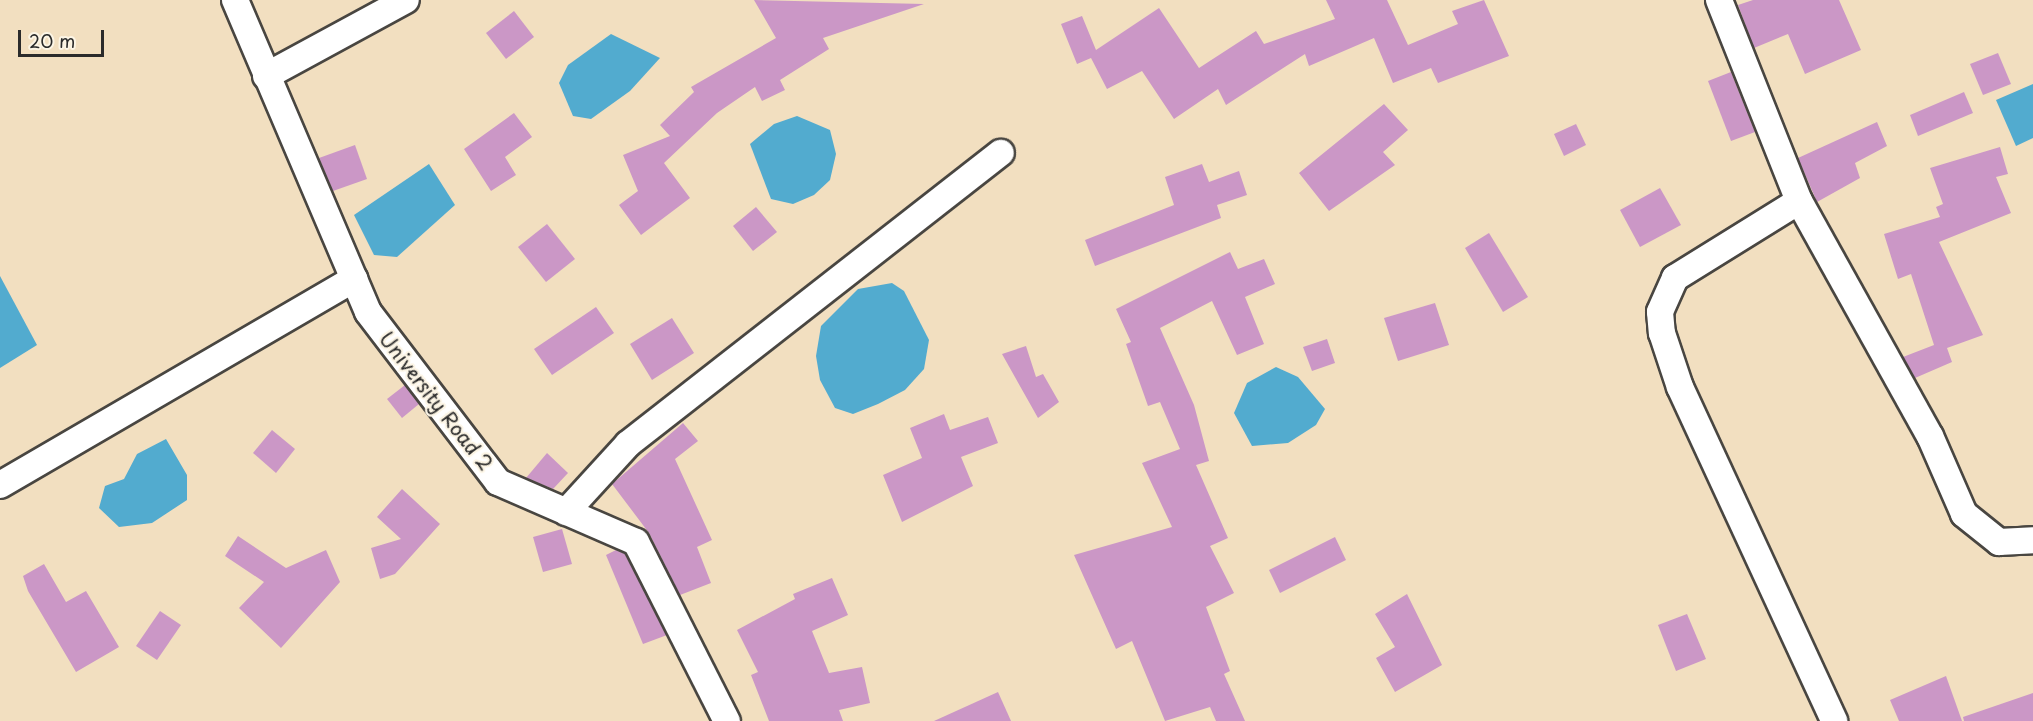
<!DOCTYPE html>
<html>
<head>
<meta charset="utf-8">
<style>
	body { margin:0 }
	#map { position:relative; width:2033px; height:721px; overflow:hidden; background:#f2dfc0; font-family:"Playpen Sans",sans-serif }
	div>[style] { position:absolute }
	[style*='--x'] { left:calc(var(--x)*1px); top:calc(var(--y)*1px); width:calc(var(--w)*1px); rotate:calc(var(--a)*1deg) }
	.water>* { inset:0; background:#52abcf }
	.building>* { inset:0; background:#cb97c6 }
	.roads { filter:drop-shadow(2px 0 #494641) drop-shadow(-2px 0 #494641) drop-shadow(0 2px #494641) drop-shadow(0 -2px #494641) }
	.street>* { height:26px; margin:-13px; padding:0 13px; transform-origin:13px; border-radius:13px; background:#fff }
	span { translate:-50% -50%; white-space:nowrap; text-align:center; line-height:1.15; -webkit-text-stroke:4.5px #fcf5e5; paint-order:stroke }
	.street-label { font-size:20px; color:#2b2b2b }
	.scale { position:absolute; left:18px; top:30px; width:86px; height:27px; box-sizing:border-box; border:3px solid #2b2b2b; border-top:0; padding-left:8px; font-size:18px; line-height:21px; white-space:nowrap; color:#2b2b2b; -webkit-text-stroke:4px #fcf5e5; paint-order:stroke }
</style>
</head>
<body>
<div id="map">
	<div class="water">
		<div style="clip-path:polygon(611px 34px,660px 58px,630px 91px,591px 119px,573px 116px,559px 83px,568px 65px)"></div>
		<div style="clip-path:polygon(2033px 84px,2033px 138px,2016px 146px,1996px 100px)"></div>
		<div style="clip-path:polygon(797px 116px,830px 130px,836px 154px,830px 180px,814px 195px,793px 204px,771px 199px,750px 144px,774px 124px)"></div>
		<div style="clip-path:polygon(429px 164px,455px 205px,397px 257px,374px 255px,354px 215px)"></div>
		<div style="clip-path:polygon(0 276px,37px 345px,0 368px)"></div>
		<div style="clip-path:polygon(892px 283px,904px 291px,929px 340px,924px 369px,905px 390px,878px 404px,853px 414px,835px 408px,820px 380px,816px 356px,821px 326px,858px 289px)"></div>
		<div style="clip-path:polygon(1276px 367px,1298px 377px,1325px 409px,1316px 425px,1288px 443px,1252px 446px,1234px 413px,1247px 383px)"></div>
		<div style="clip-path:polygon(166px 439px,187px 475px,187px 500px,152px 523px,119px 527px,99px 508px,105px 486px,124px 479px,137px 454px)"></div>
	</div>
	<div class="building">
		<div style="clip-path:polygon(754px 0,924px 4px,823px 38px,829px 49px,780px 80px,785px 90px,762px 101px,755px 87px,717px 113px,664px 163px,690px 198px,641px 235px,619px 205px,638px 191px,623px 155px,670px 136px,660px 125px,694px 92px,691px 87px,776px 38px)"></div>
		<div style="clip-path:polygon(1326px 0,1387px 0,1408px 45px,1458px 24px,1452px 11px,1484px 0,1509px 56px,1438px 83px,1431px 68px,1393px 83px,1374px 38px,1309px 66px,1305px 54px,1226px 105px,1218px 89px,1174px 119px,1142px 71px,1107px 89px,1091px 58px,1077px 64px,1061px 24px,1082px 16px,1096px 50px,1159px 8px,1199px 68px,1256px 31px,1264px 44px,1335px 19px)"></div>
		<div style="clip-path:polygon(1753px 0,1839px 0,1861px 50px,1805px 74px,1788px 34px,1754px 48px,1738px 5px)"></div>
		<div style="clip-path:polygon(514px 11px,534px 37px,506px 59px,486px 33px)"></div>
		<div style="clip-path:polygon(1998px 53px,2011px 84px,1983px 95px,1970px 64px)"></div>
		<div style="clip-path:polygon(1731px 72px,1755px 132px,1731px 141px,1708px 81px)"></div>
		<div style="clip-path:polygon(1964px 92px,1973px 113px,1918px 136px,1910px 115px)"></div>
		<div style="clip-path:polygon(1384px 104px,1408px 130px,1383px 152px,1395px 165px,1329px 211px,1299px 173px)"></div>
		<div style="clip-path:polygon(514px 113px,532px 137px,505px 157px,516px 175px,491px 191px,464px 149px)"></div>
		<div style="clip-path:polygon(1877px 122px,1887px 146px,1855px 163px,1860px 178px,1817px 202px,1798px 158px)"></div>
		<div style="clip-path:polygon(1576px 124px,1586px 145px,1564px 156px,1554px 134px)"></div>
		<div style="clip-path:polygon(355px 145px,367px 179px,333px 191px,319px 158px)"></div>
		<div style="clip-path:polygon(2000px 147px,2008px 174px,1996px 177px,2011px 213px,1939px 242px,1983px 335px,1947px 348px,1952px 362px,1915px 378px,1903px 357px,1934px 345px,1911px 274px,1898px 279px,1884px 234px,1940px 217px,1936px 207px,1943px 204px,1930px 168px)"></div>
		<div style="clip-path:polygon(1202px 164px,1209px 182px,1239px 171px,1247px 195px,1217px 205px,1221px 218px,1095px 266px,1085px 240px,1174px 205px,1165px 177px)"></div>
		<div style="clip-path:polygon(1660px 188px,1681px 225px,1640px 247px,1620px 210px)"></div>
		<div style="clip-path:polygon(756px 207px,777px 232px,753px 251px,733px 226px)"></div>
		<div style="clip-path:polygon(547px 224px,575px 259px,546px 282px,518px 247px)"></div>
		<div style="clip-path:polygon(1489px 233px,1528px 297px,1503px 312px,1465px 248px)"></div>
		<div style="clip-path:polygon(1230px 252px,1238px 269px,1264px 259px,1275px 284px,1245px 297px,1264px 344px,1237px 355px,1212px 301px,1160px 328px,1194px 405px,1209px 461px,1196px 465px,1228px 538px,1210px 546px,1234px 593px,1206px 607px,1230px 671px,1224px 674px,1245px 721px,1216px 721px,1210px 707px,1165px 721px,1132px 641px,1116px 649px,1074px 555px,1172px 527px,1142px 463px,1180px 449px,1160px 402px,1148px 406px,1126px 344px,1131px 342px,1116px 309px)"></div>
		<div style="clip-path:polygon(1435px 303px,1449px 345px,1398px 361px,1384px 318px)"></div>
		<div style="clip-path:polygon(596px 307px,614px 333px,552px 375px,534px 349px)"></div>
		<div style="clip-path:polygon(672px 318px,694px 353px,652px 380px,630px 344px)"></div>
		<div style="clip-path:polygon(1327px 339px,1335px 363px,1312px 371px,1303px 347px)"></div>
		<div style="clip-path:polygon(1026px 346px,1036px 377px,1043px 374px,1059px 402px,1038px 418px,1002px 354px)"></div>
		<div style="clip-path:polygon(405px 385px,419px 404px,402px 418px,387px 399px)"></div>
		<div style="clip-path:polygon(944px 414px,950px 430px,988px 417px,998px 443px,961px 457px,973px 486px,902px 522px,883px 475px,922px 458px,910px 428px)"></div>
		<div style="clip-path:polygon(683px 423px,698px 441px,675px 459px,712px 540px,697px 547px,711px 583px,680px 595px,649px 533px,612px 484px)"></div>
		<div style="clip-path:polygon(272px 430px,295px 449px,276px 473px,253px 453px)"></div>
		<div style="clip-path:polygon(547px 453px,568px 473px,553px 489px,526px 478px)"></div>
		<div style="clip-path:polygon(402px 489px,440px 524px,395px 574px,380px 579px,371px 548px,401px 539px,377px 517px)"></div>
		<div style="clip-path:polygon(562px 529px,572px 564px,543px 572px,533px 537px)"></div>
		<div style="clip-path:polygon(238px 536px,286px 568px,326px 550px,340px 582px,281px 648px,239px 608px,264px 582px,225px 556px)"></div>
		<div style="clip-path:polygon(1335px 537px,1346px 560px,1280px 593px,1269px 570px)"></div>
		<div style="clip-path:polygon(616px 550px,625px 554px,667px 635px,643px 644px,606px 555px)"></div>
		<div style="clip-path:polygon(44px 564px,66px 602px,86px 591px,119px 647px,76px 672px,28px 591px,23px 576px)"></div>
		<div style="clip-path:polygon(832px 578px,848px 615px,812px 631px,829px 673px,862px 667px,870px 703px,839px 710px,843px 721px,769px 721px,751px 675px,758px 672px,737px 630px,795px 599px,793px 594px)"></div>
		<div style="clip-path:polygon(1407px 594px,1442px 665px,1395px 692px,1376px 658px,1395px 647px,1375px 614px)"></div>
		<div style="clip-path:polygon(160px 611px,181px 625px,157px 660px,136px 646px)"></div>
		<div style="clip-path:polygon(1687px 614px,1706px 659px,1676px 671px,1658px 625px)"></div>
		<div style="clip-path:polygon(1946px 676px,1962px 721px,1899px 721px,1890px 700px)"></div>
		<div style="clip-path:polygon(998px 692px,1011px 721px,934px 721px)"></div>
		<div style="clip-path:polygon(2033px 693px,2033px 721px,1964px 721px,1963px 717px)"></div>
	</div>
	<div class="roads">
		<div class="street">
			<div style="--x:235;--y:0;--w:339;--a:66.9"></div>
			<div style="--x:368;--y:312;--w:214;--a:52.6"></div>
			<div style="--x:498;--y:482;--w:150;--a:23.5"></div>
			<div style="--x:636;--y:542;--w:201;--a:63.1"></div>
			<div style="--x:1719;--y:0;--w:216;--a:68.3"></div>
			<div style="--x:1799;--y:201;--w:146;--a:148.2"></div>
			<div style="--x:1675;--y:278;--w:37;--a:114"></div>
			<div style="--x:1660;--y:312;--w:21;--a:85"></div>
			<div style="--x:1662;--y:333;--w:57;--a:71.6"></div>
			<div style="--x:1680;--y:387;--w:368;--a:65.2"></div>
			<div style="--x:266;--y:76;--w:159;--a:-28.5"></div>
			<div style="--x:1799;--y:201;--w:269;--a:60.9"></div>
			<div style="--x:1930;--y:436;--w:85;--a:66.4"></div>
			<div style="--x:1964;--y:514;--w:45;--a:38.7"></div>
			<div style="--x:1999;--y:542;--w:34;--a:-3"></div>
			<div style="--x:0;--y:485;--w:410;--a:-30.2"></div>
			<div style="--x:566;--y:512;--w:92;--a:-47.6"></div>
			<div style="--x:628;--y:444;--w:473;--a:-38"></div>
		</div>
	</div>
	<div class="street-label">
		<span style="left:436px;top:401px;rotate:52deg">University Road 2</span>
	</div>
	<div class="scale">20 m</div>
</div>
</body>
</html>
